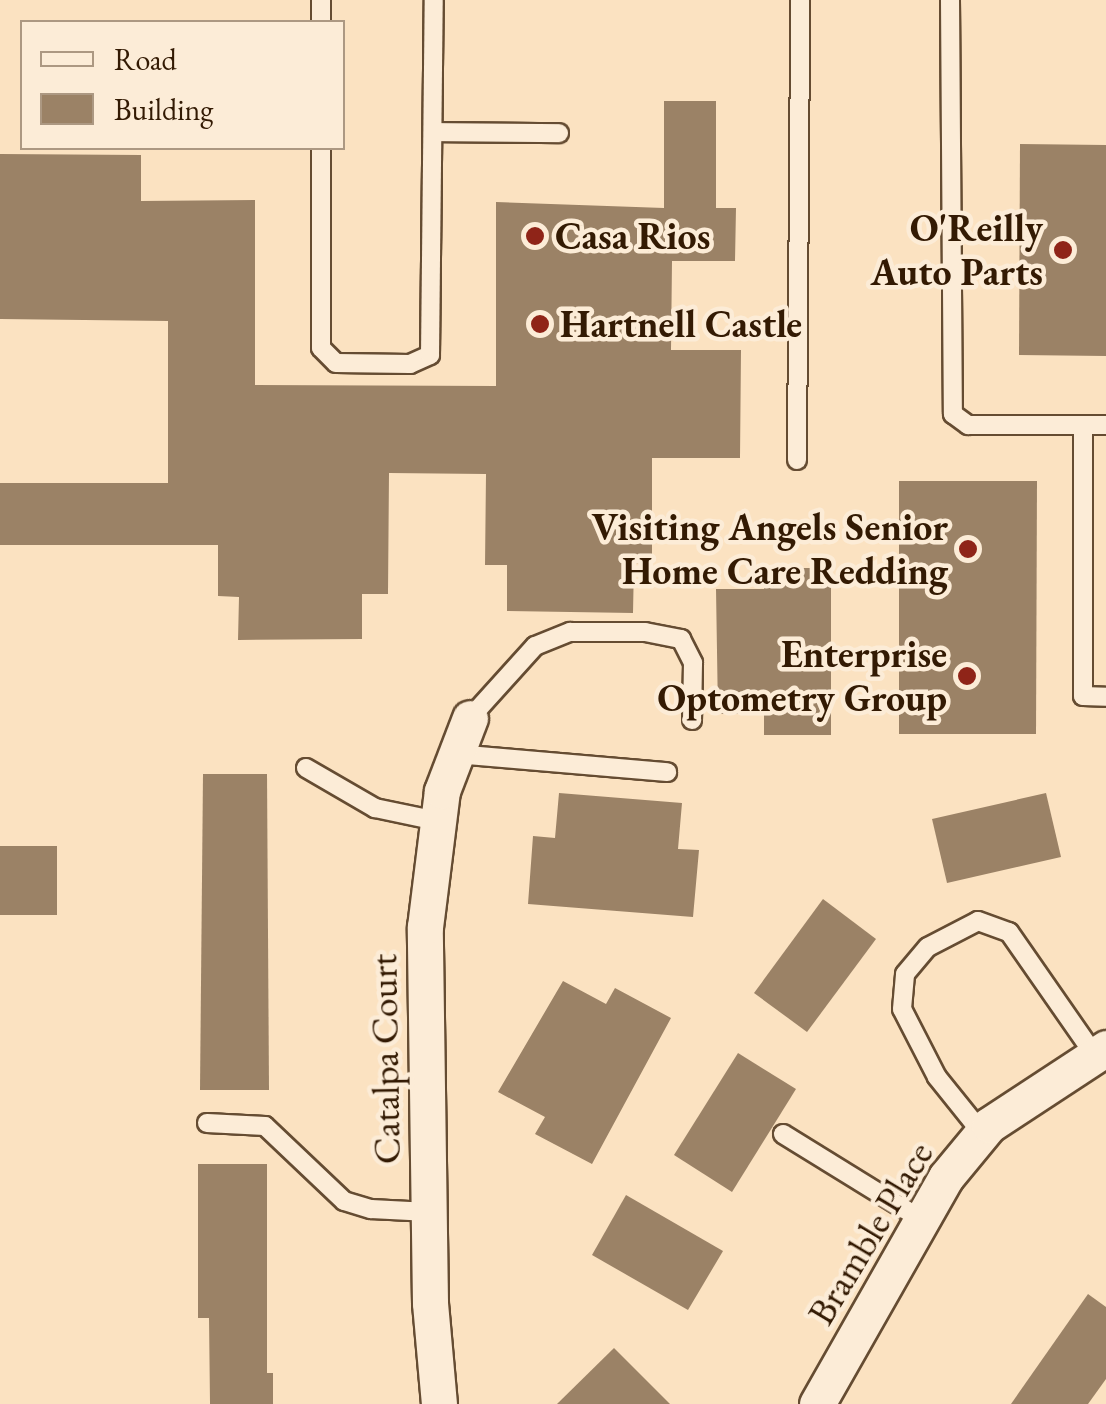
<!DOCTYPE html>
<html>
<head>
<meta charset="utf-8">
<style>
	body { margin:0 }
	#map { position:relative; width:1106px; height:1404px; overflow:hidden; background:#fbe2c1; font-family:"EB Garamond",serif }
	div>[style] { position:absolute }
	[style*='--x'] { left:calc(var(--x)*1px); top:calc(var(--y)*1px); width:calc(var(--w)*1px); rotate:calc(var(--a)*1deg) }
	.building>* { inset:0; background:#9b8266 }
	.roads { filter:drop-shadow(2px 0 #654c32) drop-shadow(-2px 0 #654c32) drop-shadow(0 2px #654c32) drop-shadow(0 -2px #654c32) }
	.service>* { height:18px; margin:-9px; padding:0 9px; transform-origin:9px; border-radius:9px; background:#fcecd7 }
	.minor>* { height:35px; margin:-17.5px; padding:0 17.5px; transform-origin:17.5px; border-radius:17.5px; background:#fcecd7 }
	.dots>* { width:28px; height:28px; translate:-50% -50%; box-sizing:border-box; border:5px solid #fcecd7; border-radius:50% }
	span { translate:-50% -50%; white-space:nowrap; text-align:center; line-height:1.15; -webkit-text-stroke:9px #fcecd7; paint-order:stroke }
	.poi-label { font-size:38px; color:#331a03; font-weight:700 }
	.right { translate:-100% -50%; text-align:right }
	.left { translate:0 -50%; text-align:left }
	.street-label { font-size:38px; color:#331a03 }
	.legend { position:absolute; left:20px; top:20px; width:325px; height:130px; box-sizing:border-box; background:#fcecd7; border:2px solid #ac9882; margin:0; padding:12px 18px; list-style:none; font-size:30px; color:#331a03 }
	.legend li { display:flex; align-items:center; gap:20px; height:50px }
	.legend b { width:50px; border:2px solid #ac9882 }
</style>
</head>
<body>
<div id="map">
	<div class="building">
		<div style="clip-path:polygon(664px 101px,716px 101px,716px 208px,736px 208px,735px 261px,672px 261px,671px 350px,741px 350px,740px 458px,652px 458px,652px 564px,634px 563px,633px 613px,507px 611px,507px 565px,485px 565px,486px 474px,389px 473px,388px 594px,362px 594px,362px 639px,238px 640px,239px 597px,218px 596px,218px 545px,0 545px,0 483px,168px 483px,168px 321px,0 319px,0 154px,141px 155px,141px 201px,255px 200px,255px 385px,496px 386px,496px 202px,664px 208px)"></div>
		<div style="clip-path:polygon(1020px 144px,1106px 145px,1106px 356px,1019px 355px)"></div>
		<div style="clip-path:polygon(899px 481px,1037px 481px,1036px 734px,899px 734px)"></div>
		<div style="clip-path:polygon(764px 568px,831px 568px,831px 735px,764px 735px,764px 714px,718px 714px,716px 589px,764px 589px)"></div>
		<div style="clip-path:polygon(203px 774px,267px 774px,269px 1090px,200px 1090px)"></div>
		<div style="clip-path:polygon(559px 793px,682px 803px,678px 849px,699px 850px,693px 917px,528px 904px,533px 836px,555px 838px)"></div>
		<div style="clip-path:polygon(1046px 793px,1061px 857px,947px 883px,932px 819px)"></div>
		<div style="clip-path:polygon(0 846px,57px 846px,57px 915px,0 915px)"></div>
		<div style="clip-path:polygon(823px 899px,876px 939px,807px 1032px,754px 993px)"></div>
		<div style="clip-path:polygon(563px 981px,606px 1004px,615px 988px,671px 1018px,592px 1164px,535px 1134px,545px 1117px,498px 1092px)"></div>
		<div style="clip-path:polygon(738px 1053px,796px 1089px,732px 1192px,674px 1155px)"></div>
		<div style="clip-path:polygon(198px 1164px,267px 1164px,267px 1373px,273px 1373px,273px 1404px,210px 1404px,209px 1318px,198px 1318px)"></div>
		<div style="clip-path:polygon(626px 1195px,723px 1251px,688px 1310px,592px 1255px)"></div>
		<div style="clip-path:polygon(1088px 1294px,1106px 1307px,1106px 1379px,1088px 1404px,1011px 1404px)"></div>
		<div style="clip-path:polygon(614px 1348px,670px 1404px,557px 1404px)"></div>
	</div>
	<div class="roads">
		<div class="service">
			<div style="--x:321;--y:0;--w:22;--a:90"></div>
			<div style="--x:950;--y:0;--w:414;--a:89.6"></div>
			<div style="--x:953;--y:414;--w:19;--a:36"></div>
			<div style="--x:968;--y:425;--w:138;--a:0"></div>
			<div style="--x:433;--y:132;--w:126;--a:0.5"></div>
			<div style="--x:321;--y:148;--w:200;--a:90"></div>
			<div style="--x:321;--y:348;--w:21;--a:45"></div>
			<div style="--x:336;--y:363;--w:74;--a:0.8"></div>
			<div style="--x:410;--y:364;--w:22;--a:-24"></div>
			<div style="--x:430;--y:355;--w:355;--a:-89.4"></div>
			<div style="--x:1083;--y:425;--w:271;--a:90"></div>
			<div style="--x:1083;--y:696;--w:23;--a:2"></div>
			<div style="--x:797;--y:460;--w:460;--a:-89.6"></div>
			<div style="--x:470;--y:718;--w:97;--a:-47.9"></div>
			<div style="--x:535;--y:646;--w:38;--a:-22"></div>
			<div style="--x:570;--y:632;--w:75;--a:0"></div>
			<div style="--x:645;--y:632;--w:37;--a:11"></div>
			<div style="--x:681;--y:639;--w:27;--a:63"></div>
			<div style="--x:693;--y:663;--w:57;--a:91"></div>
			<div style="--x:456;--y:754;--w:212;--a:4.9"></div>
			<div style="--x:306;--y:768;--w:80;--a:30.1"></div>
			<div style="--x:375;--y:808;--w:63;--a:11.8"></div>
			<div style="--x:207;--y:1123;--w:58;--a:3"></div>
			<div style="--x:265;--y:1126;--w:109;--a:43.5"></div>
			<div style="--x:344;--y:1201;--w:28;--a:17"></div>
			<div style="--x:371;--y:1209;--w:58;--a:3"></div>
			<div style="--x:982;--y:1133;--w:72;--a:-128.8"></div>
			<div style="--x:937;--y:1077;--w:76;--a:-117.2"></div>
			<div style="--x:902;--y:1009;--w:35;--a:-85"></div>
			<div style="--x:905;--y:974;--w:35;--a:-50"></div>
			<div style="--x:928;--y:947;--w:56;--a:-27.5"></div>
			<div style="--x:978;--y:921;--w:33;--a:20"></div>
			<div style="--x:1009;--y:932;--w:147;--a:55.2"></div>
			<div style="--x:783;--y:1134;--w:163;--a:31.7"></div>
		</div>
		<div class="minor">
			<div style="--x:439;--y:1404;--w:101;--a:-95.1"></div>
			<div style="--x:430;--y:1303;--w:376;--a:-90.8"></div>
			<div style="--x:425;--y:927;--w:137;--a:-82.9"></div>
			<div style="--x:442;--y:791;--w:78;--a:-69"></div>
			<div style="--x:817;--y:1404;--w:261;--a:-60.4"></div>
			<div style="--x:946;--y:1177;--w:67;--a:-50.4"></div>
			<div style="--x:989;--y:1125;--w:140;--a:-33.3"></div>
		</div>
	</div>
	<div class="dots">
		<div style="left:535px;top:236px;background:#8f2418"></div>
		<div style="left:1063px;top:250px;background:#8f2418"></div>
		<div style="left:540px;top:324px;background:#8f2418"></div>
		<div style="left:968px;top:549px;background:#8f2418"></div>
		<div style="left:967px;top:676px;background:#8f2418"></div>
	</div>
	<div class="poi-label">
		<span class="right" style="left:1043px;top:250px">O'Reilly<br>Auto Parts</span>
		<span class="left" style="left:555px;top:236px">Casa Rios</span>
		<span class="left" style="left:560px;top:324px">Hartnell Castle</span>
		<span class="right" style="left:948px;top:549px">Visiting Angels Senior<br>Home Care Redding</span>
		<span class="right" style="left:947px;top:676px">Enterprise<br>Optometry Group</span>
	</div>
	<div class="street-label">
		<span style="left:385px;top:1059px;rotate:-91deg">Catalpa Court</span>
		<span style="left:870px;top:1233px;rotate:-59deg">Bramble Place</span>
	</div>
	<ul class="legend">
	<li><b style="height:12px;background:#fcecd7"></b>Road</li>
	<li><b style="height:28px;background:#9b8266"></b>Building</li>
	</ul>
</div>
</body>
</html>
